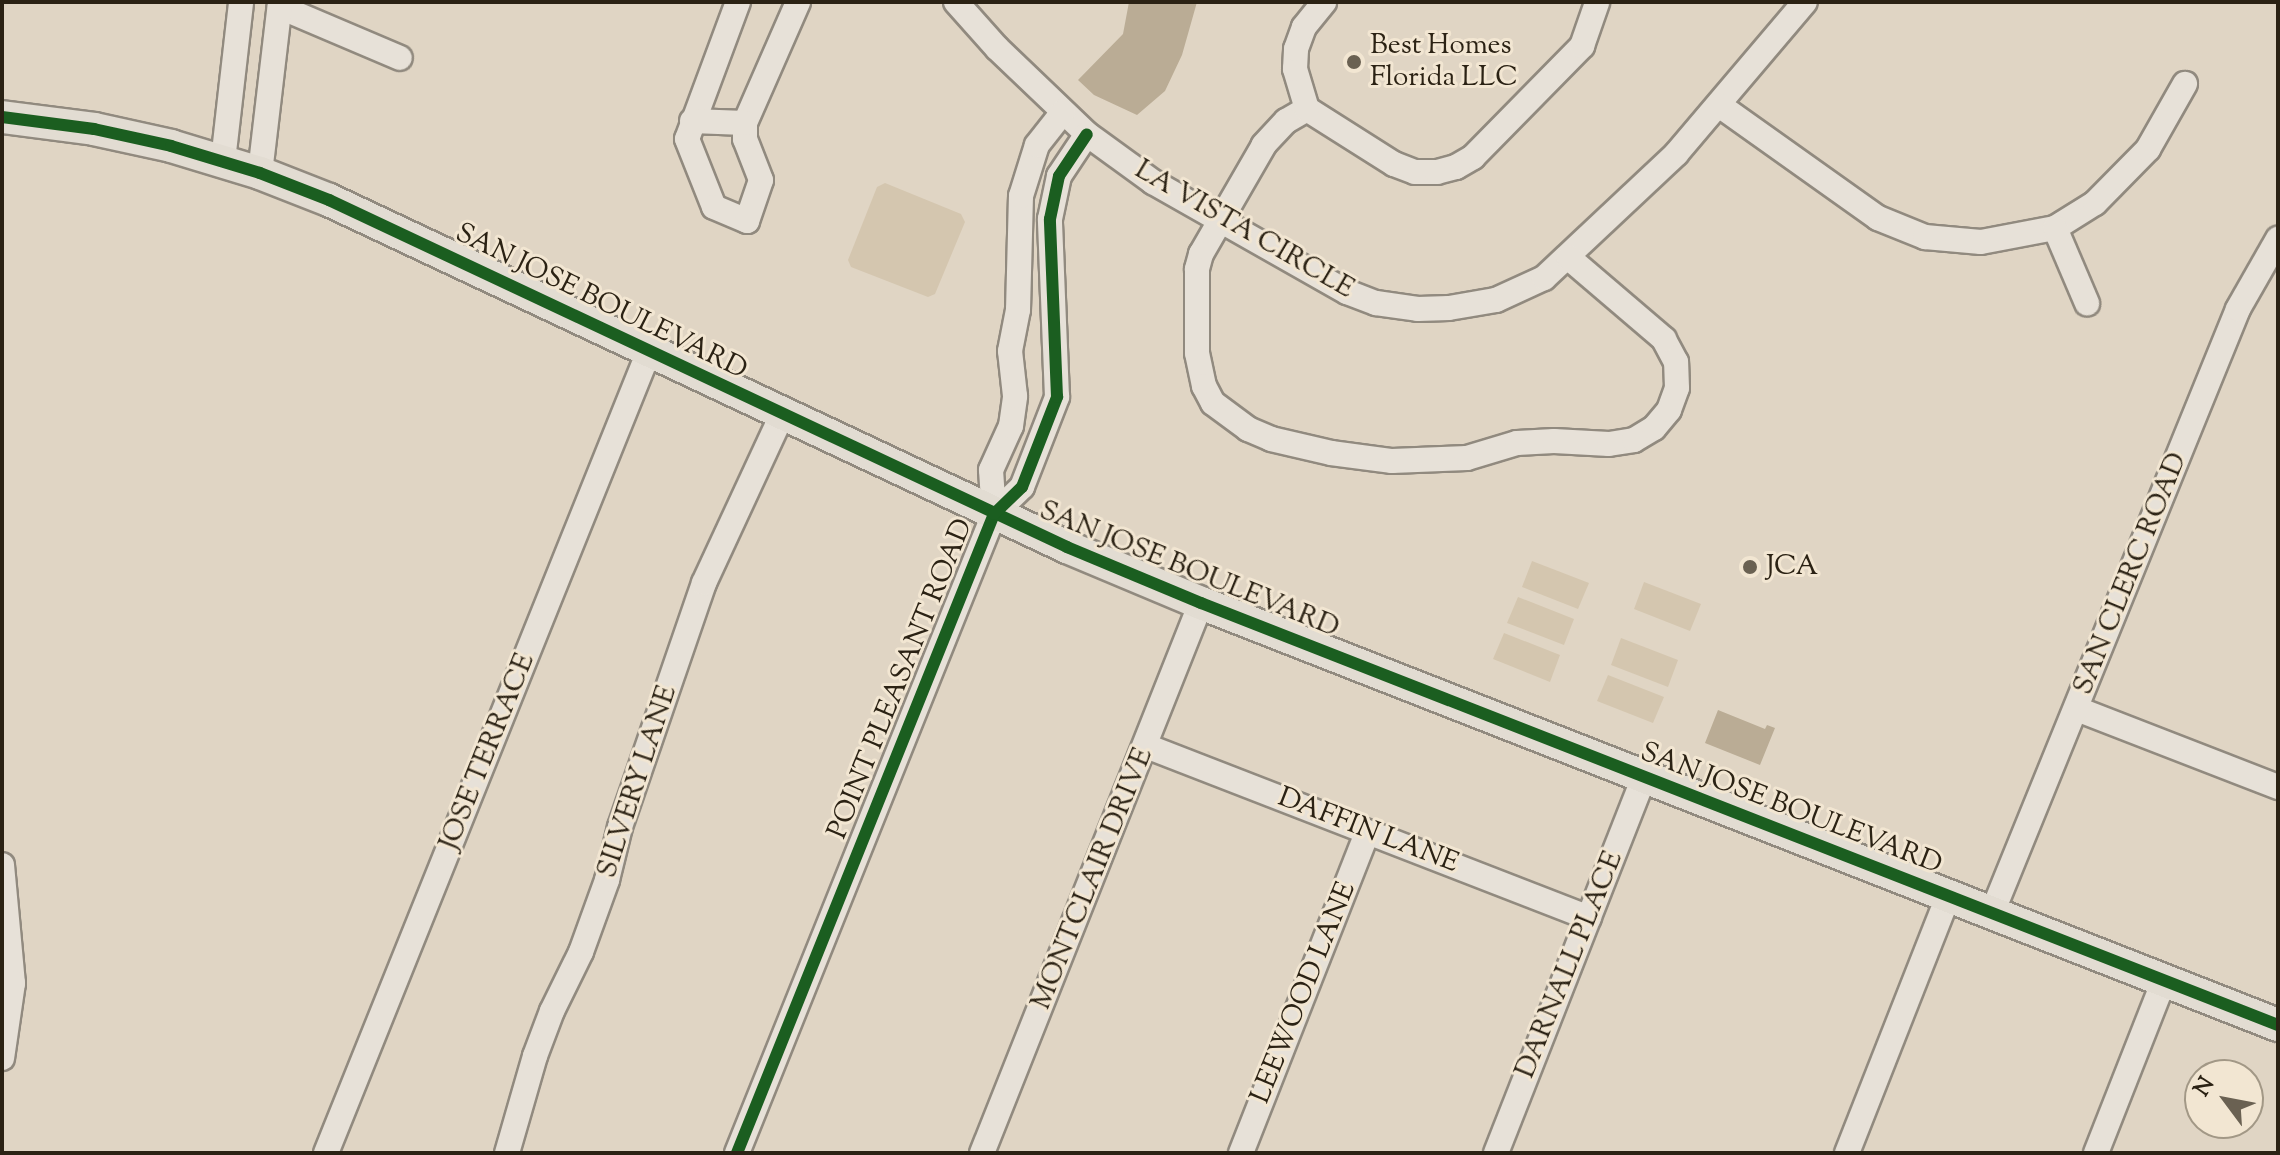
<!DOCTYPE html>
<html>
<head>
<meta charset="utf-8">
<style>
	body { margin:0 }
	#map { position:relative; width:2280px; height:1155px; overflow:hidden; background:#e0d5c4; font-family:"Sorts Mill Goudy",serif }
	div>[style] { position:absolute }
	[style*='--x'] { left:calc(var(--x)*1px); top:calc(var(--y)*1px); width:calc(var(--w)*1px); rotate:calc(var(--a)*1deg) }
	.green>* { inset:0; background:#d4c6af }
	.water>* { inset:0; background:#baac95 }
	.roads { filter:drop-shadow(2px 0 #918a7f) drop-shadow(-2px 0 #918a7f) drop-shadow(0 2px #918a7f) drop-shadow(0 -2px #918a7f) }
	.minor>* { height:24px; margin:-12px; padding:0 12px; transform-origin:12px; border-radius:12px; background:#e7e1d8 }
	.major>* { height:32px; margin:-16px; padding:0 16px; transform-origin:16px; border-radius:16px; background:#e2dcd2 }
	.cycleway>* { height:12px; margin:-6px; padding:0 6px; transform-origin:6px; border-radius:6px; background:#1b5e20 }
	.dots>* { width:22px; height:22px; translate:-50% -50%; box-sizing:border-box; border:4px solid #f2e6d2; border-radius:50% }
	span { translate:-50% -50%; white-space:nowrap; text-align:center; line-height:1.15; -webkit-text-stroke:6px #f2e6d2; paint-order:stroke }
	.poi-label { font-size:28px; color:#2b2214 }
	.left { translate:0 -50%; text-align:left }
	.street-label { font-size:28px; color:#2b2214 }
	.frame { position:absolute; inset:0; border:4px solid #2b2214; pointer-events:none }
	.north { position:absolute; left:2184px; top:1059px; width:80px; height:80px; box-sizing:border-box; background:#f2e6d2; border:2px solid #a29886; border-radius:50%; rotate:302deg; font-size:22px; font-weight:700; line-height:32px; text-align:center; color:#2b2214 }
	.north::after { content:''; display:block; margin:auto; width:28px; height:36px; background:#6a6152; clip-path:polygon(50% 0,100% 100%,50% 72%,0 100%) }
</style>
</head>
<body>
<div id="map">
	<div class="green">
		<div style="clip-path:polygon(885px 183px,961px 214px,965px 222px,935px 294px,928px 297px,851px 267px,848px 260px,877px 187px)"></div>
		<div style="clip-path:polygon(1532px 561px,1589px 583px,1578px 609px,1522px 587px)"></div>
		<div style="clip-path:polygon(1644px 582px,1701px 604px,1690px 631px,1634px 609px)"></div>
		<div style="clip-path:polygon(1518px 597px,1574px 619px,1564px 645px,1507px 623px)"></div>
		<div style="clip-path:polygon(1504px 633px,1560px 655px,1550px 682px,1493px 659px)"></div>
		<div style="clip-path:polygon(1621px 638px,1678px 660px,1668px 687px,1611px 665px)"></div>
		<div style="clip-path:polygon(1608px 675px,1664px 697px,1653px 723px,1597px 701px)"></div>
	</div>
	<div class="water">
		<div style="clip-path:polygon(1129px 2px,1197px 2px,1182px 55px,1165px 91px,1137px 115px,1094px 95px,1078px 80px,1123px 34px)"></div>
		<div style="clip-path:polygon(1718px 710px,1765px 729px,1767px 725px,1775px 728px,1760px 765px,1705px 743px)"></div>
	</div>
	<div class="roads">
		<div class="minor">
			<div style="--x:738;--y:2;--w:146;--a:110.4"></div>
			<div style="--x:687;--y:139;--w:73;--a:68.3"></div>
			<div style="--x:714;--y:207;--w:36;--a:23"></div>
			<div style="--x:747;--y:221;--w:43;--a:-71.1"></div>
			<div style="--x:761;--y:180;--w:44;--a:-111.3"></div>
			<div style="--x:745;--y:139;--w:16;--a:-90"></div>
			<div style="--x:745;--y:123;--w:132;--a:-66.3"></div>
			<div style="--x:956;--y:2;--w:62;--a:48.3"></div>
			<div style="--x:997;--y:48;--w:124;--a:43.7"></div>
			<div style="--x:1087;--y:134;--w:82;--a:36"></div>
			<div style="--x:1153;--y:182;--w:223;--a:29.6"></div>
			<div style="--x:1347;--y:292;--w:31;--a:21"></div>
			<div style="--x:1376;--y:303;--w:42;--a:8.1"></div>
			<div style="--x:1418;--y:309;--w:31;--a:-2"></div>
			<div style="--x:1449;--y:308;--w:48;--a:-9.7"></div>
			<div style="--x:1496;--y:300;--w:53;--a:-24.6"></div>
			<div style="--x:1544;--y:278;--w:181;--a:-43.2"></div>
			<div style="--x:1676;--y:154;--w:199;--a:-49.7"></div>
			<div style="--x:280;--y:7;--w:130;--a:23"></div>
			<div style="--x:1719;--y:105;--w:195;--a:35.4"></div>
			<div style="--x:1878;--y:218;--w:51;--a:22"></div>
			<div style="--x:1925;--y:237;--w:56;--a:5.1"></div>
			<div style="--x:1981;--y:242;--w:75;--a:-10.7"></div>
			<div style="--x:2055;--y:228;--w:47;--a:-32"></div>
			<div style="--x:2095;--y:203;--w:76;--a:-45.5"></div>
			<div style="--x:2148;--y:149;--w:75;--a:-60.4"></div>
			<div style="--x:1307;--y:109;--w:24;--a:150"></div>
			<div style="--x:1286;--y:121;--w:33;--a:133"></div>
			<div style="--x:1264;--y:145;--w:126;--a:120"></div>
			<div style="--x:1201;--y:254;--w:16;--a:105"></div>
			<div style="--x:1197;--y:269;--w:84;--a:90"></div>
			<div style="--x:1197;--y:353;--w:34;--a:78"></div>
			<div style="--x:1204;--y:386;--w:19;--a:62"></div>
			<div style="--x:1213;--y:403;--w:44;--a:36.6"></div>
			<div style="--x:1248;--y:429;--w:25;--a:23"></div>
			<div style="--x:1271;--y:439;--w:62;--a:13.1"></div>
			<div style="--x:1331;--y:453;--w:62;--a:7.5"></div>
			<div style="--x:1392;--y:461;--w:75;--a:-2.3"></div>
			<div style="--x:1467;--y:458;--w:52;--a:-16.7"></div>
			<div style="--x:1517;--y:443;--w:37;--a:-3"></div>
			<div style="--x:1554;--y:441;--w:55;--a:3.1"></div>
			<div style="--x:1609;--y:444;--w:25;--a:-9"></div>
			<div style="--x:1634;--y:440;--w:23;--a:-31"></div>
			<div style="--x:1654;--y:428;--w:23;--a:-50"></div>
			<div style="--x:1669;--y:410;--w:23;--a:-70"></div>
			<div style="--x:1677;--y:388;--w:26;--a:-92"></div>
			<div style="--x:1676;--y:362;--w:26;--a:-118"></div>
			<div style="--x:1664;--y:339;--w:125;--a:-139.5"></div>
			<div style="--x:1307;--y:109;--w:103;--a:32.3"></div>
			<div style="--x:1394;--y:164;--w:22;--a:21"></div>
			<div style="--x:1415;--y:172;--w:22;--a:0"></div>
			<div style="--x:1437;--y:172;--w:20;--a:-15"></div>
			<div style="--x:1456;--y:167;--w:20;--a:-30"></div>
			<div style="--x:1473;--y:157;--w:156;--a:-45.5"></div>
			<div style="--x:1582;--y:46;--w:46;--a:-70.8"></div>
			<div style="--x:1307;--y:109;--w:42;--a:-106.7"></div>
			<div style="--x:1295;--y:69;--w:20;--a:-87"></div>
			<div style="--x:1296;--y:49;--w:23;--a:-70"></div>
			<div style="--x:1304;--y:27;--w:32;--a:-51"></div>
			<div style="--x:692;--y:121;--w:53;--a:2.2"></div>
			<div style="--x:223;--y:161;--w:160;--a:-83.5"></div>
			<div style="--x:260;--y:173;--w:172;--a:-83.3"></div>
			<div style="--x:2055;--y:228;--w:82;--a:66.9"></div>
			<div style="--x:994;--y:514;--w:44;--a:-93.9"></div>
			<div style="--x:991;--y:470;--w:48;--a:-65.6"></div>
			<div style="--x:1011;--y:426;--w:30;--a:-82"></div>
			<div style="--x:1015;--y:396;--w:45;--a:-96.3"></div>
			<div style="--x:1010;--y:351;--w:42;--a:-79"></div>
			<div style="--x:1018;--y:310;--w:114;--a:-88.5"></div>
			<div style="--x:1021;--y:196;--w:53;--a:-72.6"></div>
			<div style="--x:1037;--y:145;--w:42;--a:-51.8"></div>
			<div style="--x:2077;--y:709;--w:216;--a:21.2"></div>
			<div style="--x:1146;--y:746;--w:475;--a:21.2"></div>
			<div style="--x:2;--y:865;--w:119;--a:84.7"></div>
			<div style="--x:13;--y:983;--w:76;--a:98.3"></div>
			<div style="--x:1992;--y:913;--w:652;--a:-67.84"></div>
			<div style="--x:2238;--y:309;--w:81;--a:-60.3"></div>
			<div style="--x:326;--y:1153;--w:865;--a:-68.06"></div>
			<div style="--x:507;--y:1153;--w:101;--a:-73.9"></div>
			<div style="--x:535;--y:1056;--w:48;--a:-69.3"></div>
			<div style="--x:552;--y:1011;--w:66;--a:-63.8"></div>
			<div style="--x:581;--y:952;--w:77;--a:-70.1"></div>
			<div style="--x:607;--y:880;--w:55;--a:-76.2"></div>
			<div style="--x:620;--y:827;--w:258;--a:-71"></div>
			<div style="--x:704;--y:583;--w:185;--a:-65.1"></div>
			<div style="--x:737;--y:1153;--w:689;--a:-68.09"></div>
			<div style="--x:994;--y:514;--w:39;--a:-44"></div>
			<div style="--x:1022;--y:487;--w:97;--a:-68.7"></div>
			<div style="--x:1057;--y:397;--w:178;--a:-92.3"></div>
			<div style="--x:1050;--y:219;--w:44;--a:-78.2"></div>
			<div style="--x:1059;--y:176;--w:50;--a:-56.3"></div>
			<div style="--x:982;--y:1153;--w:592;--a:-68.29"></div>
			<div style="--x:1241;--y:1153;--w:344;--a:-68.5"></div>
			<div style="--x:1496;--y:1153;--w:404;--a:-68.5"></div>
			<div style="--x:1847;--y:1153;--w:276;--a:-68.5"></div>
			<div style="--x:2096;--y:1153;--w:186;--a:-68.5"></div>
		</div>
		<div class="major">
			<div style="--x:2;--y:117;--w:93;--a:7.4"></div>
			<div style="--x:94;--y:129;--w:79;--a:12.4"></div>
			<div style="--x:171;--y:146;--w:93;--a:16.9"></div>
			<div style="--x:260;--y:173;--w:74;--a:21.4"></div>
			<div style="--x:329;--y:200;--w:816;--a:25.18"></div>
			<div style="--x:1067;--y:547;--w:145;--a:22.7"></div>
			<div style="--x:1201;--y:603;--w:1157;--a:21.4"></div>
		</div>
	</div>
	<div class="cycleway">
		<div style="--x:2;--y:117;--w:93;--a:7.4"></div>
		<div style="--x:94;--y:129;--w:79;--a:12.4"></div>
		<div style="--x:171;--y:146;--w:93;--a:16.9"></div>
		<div style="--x:260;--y:173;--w:74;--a:21.4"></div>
		<div style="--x:329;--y:200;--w:816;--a:25.18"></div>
		<div style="--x:1067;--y:547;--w:145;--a:22.7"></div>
		<div style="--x:1201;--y:603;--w:1157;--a:21.4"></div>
		<div style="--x:737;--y:1153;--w:689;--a:-68.09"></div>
		<div style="--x:994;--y:514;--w:39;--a:-44"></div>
		<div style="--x:1022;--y:487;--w:97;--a:-68.7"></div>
		<div style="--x:1057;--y:397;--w:178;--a:-92.3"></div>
		<div style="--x:1050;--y:219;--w:44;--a:-78.2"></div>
		<div style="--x:1059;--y:176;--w:50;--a:-56.3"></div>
	</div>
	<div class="dots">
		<div style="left:1354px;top:62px;background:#6a6152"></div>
		<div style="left:1750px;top:567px;background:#6a6152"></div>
	</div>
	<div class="poi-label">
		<span class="left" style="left:1370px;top:62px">Best Homes<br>Florida LLC</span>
		<span class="left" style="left:1766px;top:567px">JCA</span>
	</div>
	<div class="street-label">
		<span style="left:1244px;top:230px;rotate:30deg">LA VISTA CIRCLE</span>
		<span style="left:601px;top:302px;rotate:26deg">SAN JOSE BOULEVARD</span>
		<span style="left:1189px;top:570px;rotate:22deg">SAN JOSE BOULEVARD</span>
		<span style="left:2131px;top:574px;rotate:-68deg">SAN CLERC ROAD</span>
		<span style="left:901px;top:679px;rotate:-68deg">POINT PLEASANT ROAD</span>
		<span style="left:488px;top:752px;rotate:-68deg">JOSE TERRACE</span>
		<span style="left:638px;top:782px;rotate:-72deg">SILVERY LANE</span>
		<span style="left:1791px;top:809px;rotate:21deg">SAN JOSE BOULEVARD</span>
		<span style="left:1368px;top:831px;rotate:21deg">DAFFIN LANE</span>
		<span style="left:1093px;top:879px;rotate:-68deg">MONTCLAIR DRIVE</span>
		<span style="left:1570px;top:965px;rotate:-68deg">DARNALL PLACE</span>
		<span style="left:1304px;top:993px;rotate:-68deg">LEEWOOD LANE</span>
	</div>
	<div class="frame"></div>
	<div class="north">N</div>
</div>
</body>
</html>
